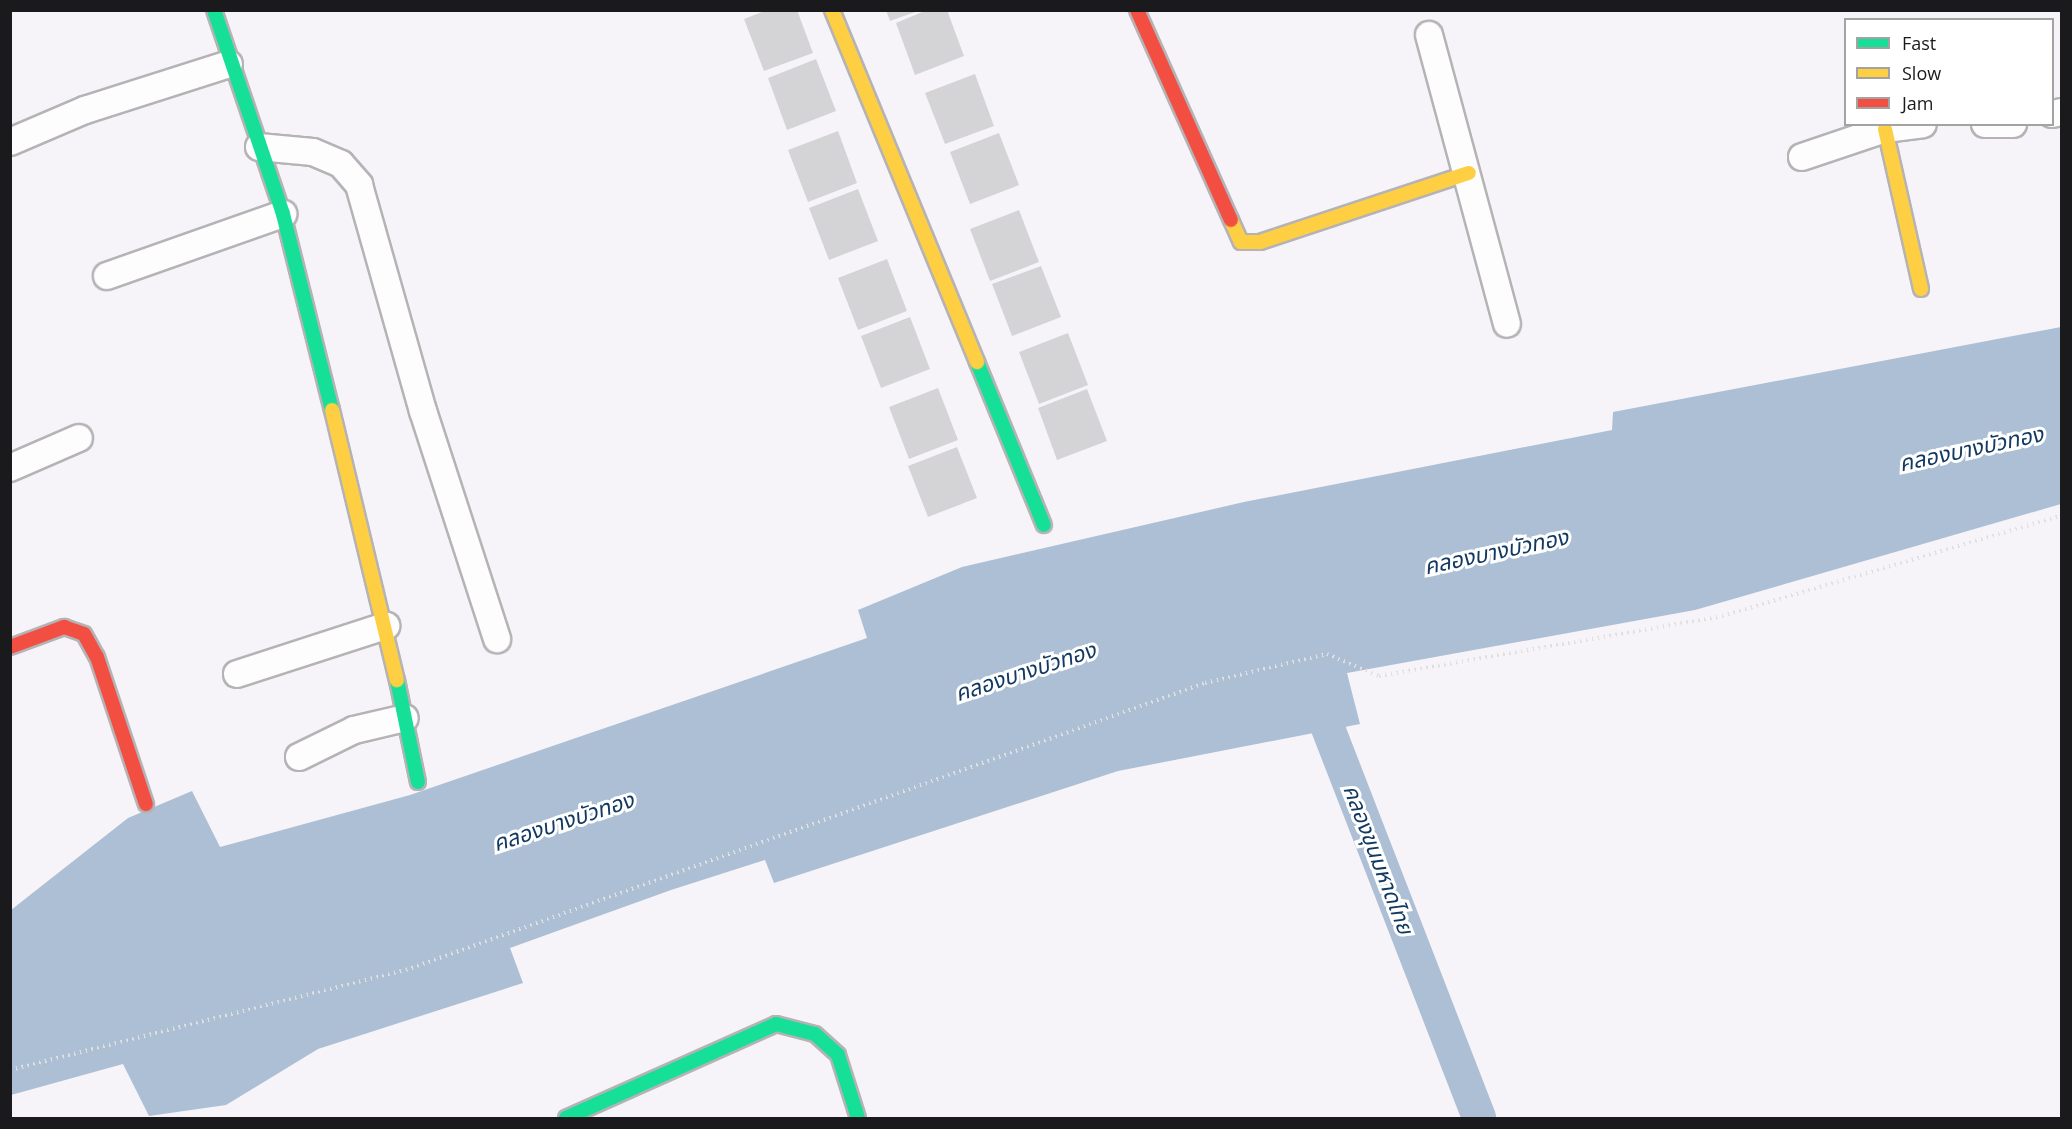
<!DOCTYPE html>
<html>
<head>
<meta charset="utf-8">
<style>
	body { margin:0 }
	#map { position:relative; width:2072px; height:1129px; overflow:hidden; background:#f6f4f8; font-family:"Open Sans","Noto Sans Thai",sans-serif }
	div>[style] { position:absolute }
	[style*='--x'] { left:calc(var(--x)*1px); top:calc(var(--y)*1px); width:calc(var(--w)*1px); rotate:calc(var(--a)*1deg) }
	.water>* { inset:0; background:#adbfd4 }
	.canal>* { height:34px; margin:-17px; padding:0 17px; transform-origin:17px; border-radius:17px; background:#adbfd4 }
	.building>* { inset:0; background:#d4d4d6 }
	.path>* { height:4px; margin-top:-2px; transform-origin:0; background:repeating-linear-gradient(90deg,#e0e0e0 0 1.5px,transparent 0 6px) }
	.roads { filter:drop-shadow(2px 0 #b5b3b5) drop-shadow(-2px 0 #b5b3b5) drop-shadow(0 2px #b5b3b5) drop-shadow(0 -2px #b5b3b5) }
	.street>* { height:26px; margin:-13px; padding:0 13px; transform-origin:13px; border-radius:13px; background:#fefdfe }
	.fast>* { height:14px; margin:-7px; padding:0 7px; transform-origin:7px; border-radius:7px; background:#16e098 }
	.slow>* { height:14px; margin:-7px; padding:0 7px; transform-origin:7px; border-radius:7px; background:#ffcf43 }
	.jam>* { height:14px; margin:-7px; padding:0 7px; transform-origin:7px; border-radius:7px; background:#f24e42 }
	span { translate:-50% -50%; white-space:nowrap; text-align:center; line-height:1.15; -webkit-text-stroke:6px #fff; paint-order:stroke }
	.water-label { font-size:22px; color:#123961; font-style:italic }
	.frame { position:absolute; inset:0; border:12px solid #1a191b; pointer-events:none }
	.legend { position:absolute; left:1844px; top:18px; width:210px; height:108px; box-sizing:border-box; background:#fff; border:2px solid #a3a3a4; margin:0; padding:8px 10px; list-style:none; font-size:18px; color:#1a191b }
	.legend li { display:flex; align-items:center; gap:12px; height:30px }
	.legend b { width:30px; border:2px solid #a3a3a4 }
</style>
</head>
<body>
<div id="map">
	<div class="water">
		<div style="clip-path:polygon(2061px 327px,2061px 504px,1695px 610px,1347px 673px,1360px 724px,1118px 771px,774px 883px,765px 860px,671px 890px,510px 948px,523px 983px,318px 1049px,226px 1105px,149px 1116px,123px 1064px,11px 1095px,11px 910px,128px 818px,192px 791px,220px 847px,410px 795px,867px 638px,858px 610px,962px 567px,1244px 502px,1612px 430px,1613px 412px)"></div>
	</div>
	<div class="canal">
		<div style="--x:1312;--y:687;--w:462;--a:68.8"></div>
	</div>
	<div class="building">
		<div style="clip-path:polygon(767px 10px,797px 10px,813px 53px,764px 71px,744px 19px)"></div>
		<div style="clip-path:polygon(886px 10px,918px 10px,918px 11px,890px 21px)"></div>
		<div style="clip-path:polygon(927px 10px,947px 10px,964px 56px,915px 75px,896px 23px)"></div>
		<div style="clip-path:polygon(816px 59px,836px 111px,787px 130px,768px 78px)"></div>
		<div style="clip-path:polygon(975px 74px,994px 126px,945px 144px,925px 93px)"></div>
		<div style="clip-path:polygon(838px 131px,857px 183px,808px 202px,788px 150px)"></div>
		<div style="clip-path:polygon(999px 133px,1019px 185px,970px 204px,950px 152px)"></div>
		<div style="clip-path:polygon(858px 189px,878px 241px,829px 260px,809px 208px)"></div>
		<div style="clip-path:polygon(1019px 210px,1039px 262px,990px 281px,970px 229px)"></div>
		<div style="clip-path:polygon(887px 259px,907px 311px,858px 330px,838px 278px)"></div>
		<div style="clip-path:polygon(1041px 266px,1061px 317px,1012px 336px,992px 284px)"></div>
		<div style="clip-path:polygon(910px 317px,930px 369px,881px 388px,861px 336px)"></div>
		<div style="clip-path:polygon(1068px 333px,1088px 385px,1039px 404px,1019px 352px)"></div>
		<div style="clip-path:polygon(938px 388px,958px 440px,909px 459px,889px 407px)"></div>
		<div style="clip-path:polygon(1087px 389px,1107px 441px,1057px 460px,1038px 408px)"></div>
		<div style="clip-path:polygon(957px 447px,977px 498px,928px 517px,908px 466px)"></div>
	</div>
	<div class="path">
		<div style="--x:10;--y:1070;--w:408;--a:-14.2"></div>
		<div style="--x:406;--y:970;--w:849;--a:-19.76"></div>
		<div style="--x:1205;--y:683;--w:125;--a:-13.4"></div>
		<div style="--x:1327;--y:654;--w:56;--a:22.9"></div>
		<div style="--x:1379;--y:676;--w:348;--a:-9.9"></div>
		<div style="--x:1722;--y:616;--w:355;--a:-16.5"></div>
	</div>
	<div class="roads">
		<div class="street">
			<div style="--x:1429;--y:35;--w:299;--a:74.9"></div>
			<div style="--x:2052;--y:114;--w:10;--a:-11"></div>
			<div style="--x:1985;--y:124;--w:28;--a:0"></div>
			<div style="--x:10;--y:142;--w:82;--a:-23.1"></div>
			<div style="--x:85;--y:110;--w:151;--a:-17.7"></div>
			<div style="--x:259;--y:147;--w:54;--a:5.3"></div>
			<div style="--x:313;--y:152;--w:30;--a:23"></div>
			<div style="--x:341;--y:164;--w:28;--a:49"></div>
			<div style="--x:359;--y:185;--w:235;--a:74.2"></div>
			<div style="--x:423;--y:411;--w:240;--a:72"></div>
			<div style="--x:1802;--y:157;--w:88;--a:-18.6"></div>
			<div style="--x:1885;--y:129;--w:38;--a:-7"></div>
			<div style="--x:107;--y:276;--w:187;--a:-19.4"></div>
			<div style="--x:10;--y:468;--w:75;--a:-23.5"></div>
			<div style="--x:237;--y:674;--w:157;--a:-17.9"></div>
			<div style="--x:299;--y:757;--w:61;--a:-26.1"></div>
			<div style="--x:354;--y:730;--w:52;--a:-13.2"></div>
		</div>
		<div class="fast">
			<div style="--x:214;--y:10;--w:215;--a:71.3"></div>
			<div style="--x:283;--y:214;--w:202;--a:76"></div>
			<div style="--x:977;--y:362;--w:176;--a:67.7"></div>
			<div style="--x:397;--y:680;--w:104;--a:78.4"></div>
			<div style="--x:566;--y:1118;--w:230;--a:-24.1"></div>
			<div style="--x:776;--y:1024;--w:40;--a:14.4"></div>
			<div style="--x:815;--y:1034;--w:31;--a:42"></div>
			<div style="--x:838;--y:1055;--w:66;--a:72.4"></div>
		</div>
		<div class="slow">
			<div style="--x:832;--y:10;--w:381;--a:67.6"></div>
			<div style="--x:1885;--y:129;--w:164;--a:77.3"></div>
			<div style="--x:1231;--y:220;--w:24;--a:66"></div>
			<div style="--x:1241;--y:242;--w:19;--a:0"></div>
			<div style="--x:1260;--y:242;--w:220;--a:-18.3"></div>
			<div style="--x:332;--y:410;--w:278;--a:76.5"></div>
		</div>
		<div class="jam">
			<div style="--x:1137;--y:10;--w:230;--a:65.9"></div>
			<div style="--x:10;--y:647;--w:58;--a:-20.3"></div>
			<div style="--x:64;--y:627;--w:21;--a:19"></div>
			<div style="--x:84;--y:634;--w:26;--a:61"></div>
			<div style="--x:97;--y:657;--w:155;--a:71.6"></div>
		</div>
	</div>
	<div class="water-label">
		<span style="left:1971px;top:448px;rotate:-12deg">คลองบางบัวทอง</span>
		<span style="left:1496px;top:551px;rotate:-12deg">คลองบางบัวทอง</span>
		<span style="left:1025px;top:671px;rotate:-18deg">คลองบางบัวทอง</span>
		<span style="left:563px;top:821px;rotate:-18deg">คลองบางบัวทอง</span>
		<span style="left:1379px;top:859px;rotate:69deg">คลองขุนมหาดไทย</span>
	</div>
	<div class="frame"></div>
	<ul class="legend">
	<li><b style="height:8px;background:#16e098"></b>Fast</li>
	<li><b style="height:8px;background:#ffcf43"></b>Slow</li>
	<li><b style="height:8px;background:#f24e42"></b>Jam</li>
	</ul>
</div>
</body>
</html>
